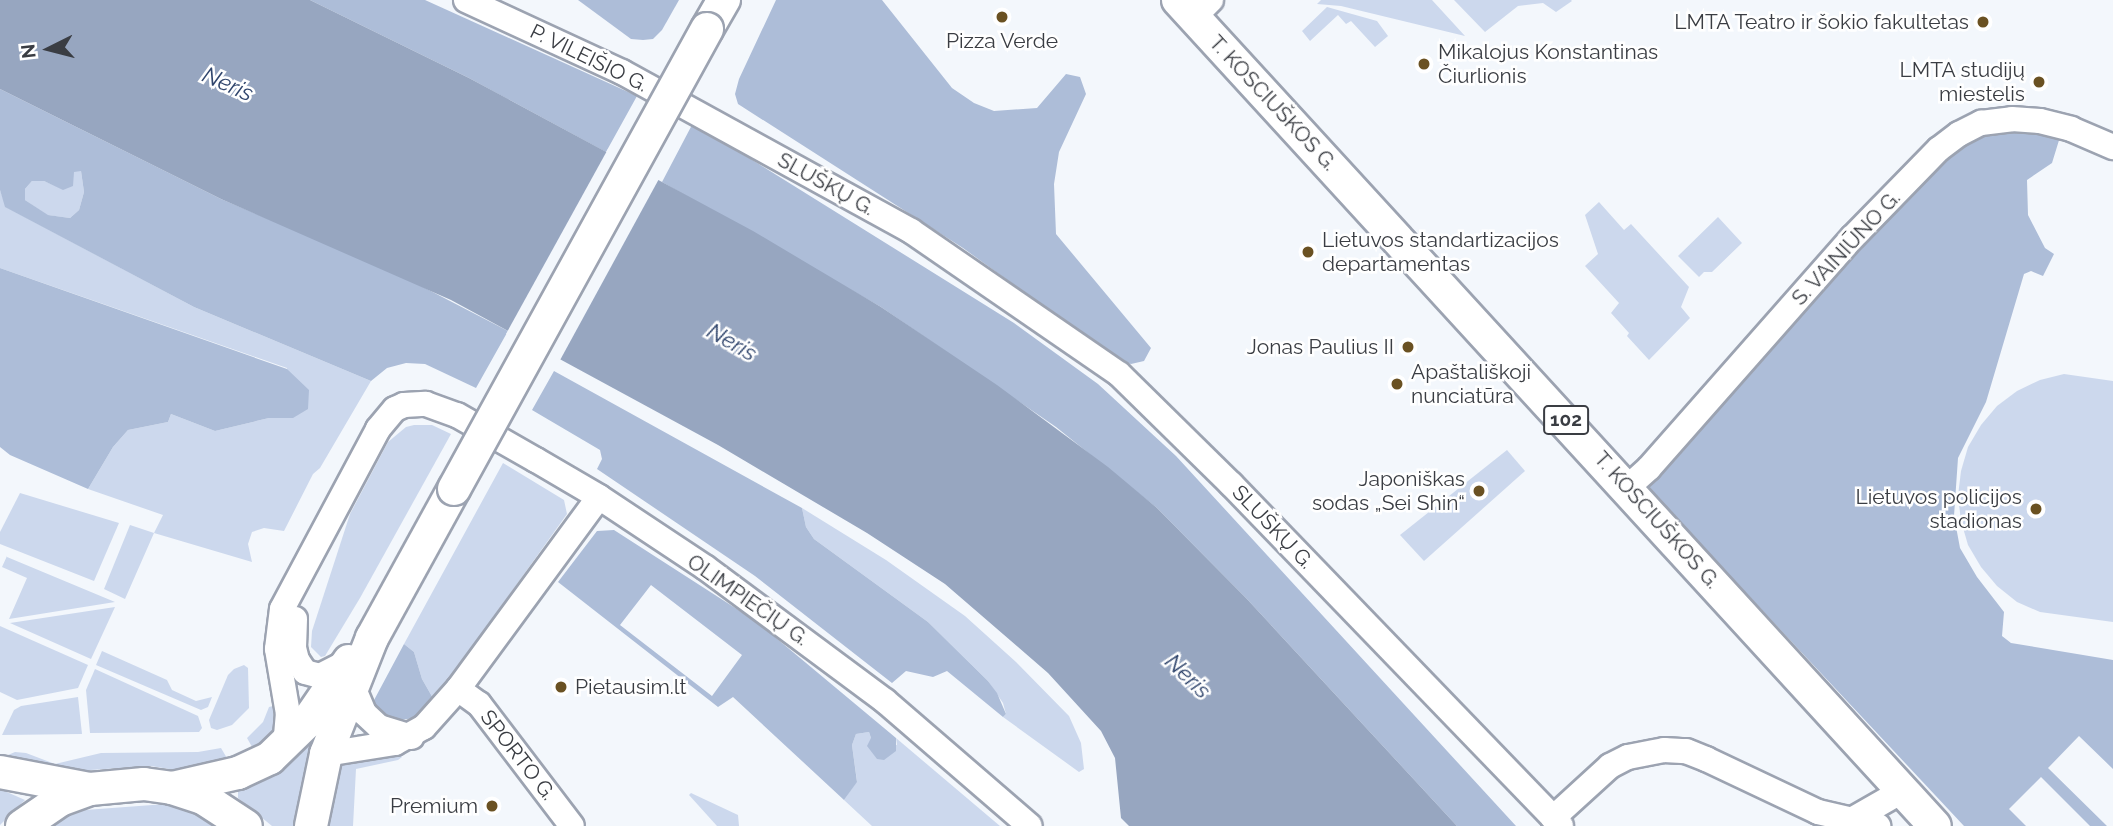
<!DOCTYPE html>
<html>
<head>
<meta charset="utf-8">
<style>
	body { margin:0 }
	#map { position:relative; width:2113px; height:826px; overflow:hidden; background:#f3f7fc; font-family:Raleway,sans-serif }
	div>[style] { position:absolute }
	[style*='--x'] { left:calc(var(--x)*1px); top:calc(var(--y)*1px); width:calc(var(--w)*1px); rotate:calc(var(--a)*1deg) }
	.green>* { inset:0; background:#ccd8ed }
	.forest>* { inset:0; background:#adbdd8 }
	.water>* { inset:0; background:#97a6c0 }
	.pier>* { inset:0; background:#f3f7fc }
	.roads { filter:drop-shadow(2px 0 #9ca3b1) drop-shadow(-2px 0 #9ca3b1) drop-shadow(0 2px #9ca3b1) drop-shadow(0 -2px #9ca3b1) }
	.minor>* { height:24px; margin:-12px; padding:0 12px; transform-origin:12px; border-radius:12px; background:#fff }
	.major>* { height:32px; margin:-16px; padding:0 16px; transform-origin:16px; border-radius:16px; background:#fff }
	.bridges { filter:drop-shadow(2px 0 #9ca3b1) drop-shadow(-2px 0 #9ca3b1) drop-shadow(0 2px #9ca3b1) drop-shadow(0 -2px #9ca3b1) }
	.major-bridge>* { height:32px; margin:-16px; padding:0 16px; transform-origin:16px; border-radius:16px; background:#fff }
	.dots>* { width:19px; height:19px; translate:-50% -50%; box-sizing:border-box; border:4px solid #fff; border-radius:50% }
	span { translate:-50% -50%; white-space:nowrap; text-align:center; line-height:1.15; -webkit-text-stroke:5px #fff; paint-order:stroke }
	.shield-label span { padding:2px 5px; background:#fff; border:2px solid; border-radius:5px; -webkit-text-stroke-width:0 }
	.shield-label { font-size:19px; color:#3a3d43; font-weight:700 }
	.poi-label { font-size:21px; color:#3a3d43 }
	.right { translate:-100% -50%; text-align:right }
	.left { translate:0 -50%; text-align:left }
	.street-label { font-size:21px; color:#3a3d43 }
	.water-label { font-size:23px; color:#31466d; font-style:italic }
	.north { position:absolute; left:14px; top:14px; width:70px; height:70px; -webkit-text-stroke:5px #fff; paint-order:stroke; rotate:264deg; font-size:19px; font-weight:700; line-height:28px; text-align:center; color:#3a3d43 }
	.north::after { content:''; display:block; margin:auto; width:24px; height:32px; background:#3a3d43; clip-path:polygon(50% 0,100% 100%,50% 72%,0 100%) }
</style>
</head>
<body>
<div id="map">
	<div class="green">
		<div style="clip-path:polygon(1321px 0,1432px 0,1465px 36px,1341px 6px,1317px 4px)"></div>
		<div style="clip-path:polygon(1454px 0,1571px 0,1572px 1px,1556px 12px,1543px 3px,1518px 6px,1485px 32px)"></div>
		<div style="clip-path:polygon(1327px 7px,1377px 21px,1388px 36px,1375px 47px,1351px 21px,1346px 24px,1338px 15px,1310px 41px,1302px 31px)"></div>
		<div style="clip-path:polygon(74px 171px,81px 171px,84px 192px,79px 210px,70px 218px,47px 215px,25px 200px,25px 189px,32px 181px,44px 181px,63px 189px)"></div>
		<div style="clip-path:polygon(0 190px,6px 207px,194px 307px,371px 381px,320px 468px,313px 474px,284px 531px,264px 528px,252px 532px,248px 544px,252px 562px,154px 533px,125px 599px,104px 589px,130px 525px,154px 533px,163px 515px,88px 489px,113px 447px,128px 430px,168px 422px,171px 414px,215px 431px,269px 418px,293px 418px,287px 368px,0 268px)"></div>
		<div style="clip-path:polygon(1599px 202px,1624px 230px,1631px 224px,1689px 287px,1681px 307px,1690px 318px,1649px 360px,1627px 336px,1629px 333px,1611px 313px,1619px 303px,1585px 266px,1598px 254px,1585px 215px)"></div>
		<div style="clip-path:polygon(1718px 217px,1742px 243px,1712px 272px,1704px 272px,1699px 277px,1678px 256px)"></div>
		<div style="clip-path:polygon(2064px 374px,2113px 381px,2113px 622px,2040px 612px,2017px 602px,1997px 586px,1981px 567px,1968px 545px,1961px 521px,1958px 496px,1961px 471px,1968px 447px,1981px 425px,1997px 406px,2017px 391px,2040px 380px)"></div>
		<div style="clip-path:polygon(414px 425px,432px 425px,451px 434px,360px 598px,325px 656px,321px 657px,311px 647px,312px 631px,350px 514px,388px 442px,406px 427px)"></div>
		<div style="clip-path:polygon(1507px 450px,1525px 471px,1424px 561px,1400px 535px)"></div>
		<div style="clip-path:polygon(503px 463px,564px 500px,567px 514px,434px 700px,422px 679px,414px 652px,404px 644px)"></div>
		<div style="clip-path:polygon(20px 493px,119px 523px,94px 581px,0 544px,0 532px)"></div>
		<div style="clip-path:polygon(802px 508px,886px 560px,965px 616px,1016px 662px,1069px 716px,1081px 743px,1084px 769px,1079px 772px,1003px 717px,1006px 714px,1003px 703px,988px 681px,928px 622px,814px 539px,806px 527px)"></div>
		<div style="clip-path:polygon(7px 556px,7px 557px,115px 602px,9px 619px,27px 578px,2px 567px)"></div>
		<div style="clip-path:polygon(115px 607px,91px 659px,10px 623px)"></div>
		<div style="clip-path:polygon(0 626px,88px 665px,78px 688px,17px 700px,0 692px)"></div>
		<div style="clip-path:polygon(102px 651px,167px 680px,172px 690px,196px 701px,212px 697px,208px 707px,201px 710px,96px 665px)"></div>
		<div style="clip-path:polygon(244px 665px,248px 668px,249px 708px,232px 725px,217px 730px,211px 728px,209px 720px,228px 675px,234px 669px)"></div>
		<div style="clip-path:polygon(95px 669px,198px 716px,202px 728px,199px 732px,90px 733px,86px 690px)"></div>
		<div style="clip-path:polygon(78px 697px,82px 734px,2px 735px,14px 710px,21px 706px)"></div>
		<div style="clip-path:polygon(273px 706px,274px 736px,256px 754px,247px 738px,263px 722px,269px 707px)"></div>
		<div style="clip-path:polygon(869px 732px,871px 738px,897px 745px,896px 738px,1000px 826px,872px 826px,844px 800px,857px 781px,852px 745px,856px 734px)"></div>
		<div style="clip-path:polygon(309px 742px,316px 746px,298px 826px,272px 826px,238px 798px,238px 790px,278px 768px)"></div>
		<div style="clip-path:polygon(221px 748px,231px 765px,181px 771px,151px 766px,60px 772px,1px 758px,15px 752px,26px 753px,55px 764px,101px 753px,198px 752px)"></div>
		<div style="clip-path:polygon(397px 750px,402px 757px,398px 760px,356px 769px,353px 826px,322px 826px,339px 765px)"></div>
		<div style="clip-path:polygon(0 789px,25px 800px,0 825px)"></div>
		<div style="clip-path:polygon(691px 793px,738px 815px,739px 826px,717px 826px,689px 795px)"></div>
		<div style="clip-path:polygon(166px 804px,192px 808px,230px 826px,42px 826px,85px 810px)"></div>
	</div>
	<div class="forest">
		<div style="clip-path:polygon(310px 0,425px 0,637px 96px,606px 152px,469px 78px)"></div>
		<div style="clip-path:polygon(578px 0,679px 0,662px 30px,653px 39px,643px 40px,631px 39px)"></div>
		<div style="clip-path:polygon(776px 0,882px 0,952px 88px,974px 103px,994px 111px,1037px 108px,1066px 74px,1080px 77px,1086px 94px,1059px 152px,1054px 184px,1056px 234px,1151px 348px,1144px 361px,1131px 364px,1115px 358px,963px 248px,738px 104px,735px 94px,739px 79px)"></div>
		<div style="clip-path:polygon(evenodd,0 89px,221px 199px,394px 272px,508px 331px,476px 388px,425px 364px,406px 363px,387px 368px,371px 381px,194px 307px,5px 207px,0 190px,0 89px,81px 171px,84px 192px,79px 210px,70px 218px,48px 215px,25px 200px,25px 189px,32px 181px,44px 181px,63px 190px,73px 186px,74px 172px,81px 171px)"></div>
		<div style="clip-path:polygon(693px 123px,1014px 323px,1098px 384px,1176px 456px,1516px 826px,1457px 826px,1246px 598px,1157px 508px,1056px 427px,881px 307px,662px 182px)"></div>
		<div style="clip-path:polygon(2044px 126px,2060px 137px,2052px 163px,2027px 180px,2028px 215px,2045px 248px,2054px 254px,2043px 276px,2031px 271px,2024px 274px,1986px 402px,1958px 458px,1954px 516px,1960px 548px,1977px 577px,2004px 612px,2002px 636px,2011px 643px,2113px 660px,2113px 769px,2079px 736px,2048px 768px,2107px 826px,2090px 826px,2041px 777px,2009px 809px,2026px 826px,1964px 826px,1644px 484px,1934px 163px,1980px 129px)"></div>
		<div style="clip-path:polygon(0 268px,287px 369px,309px 390px,308px 409px,293px 418px,269px 418px,215px 431px,171px 414px,168px 422px,128px 430px,113px 447px,88px 489px,10px 455px,0 447px)"></div>
		<div style="clip-path:polygon(554px 371px,802px 508px,806px 527px,814px 539px,928px 622px,988px 681px,997px 693px,1006px 714px,1003px 717px,947px 671px,933px 677px,906px 671px,892px 683px,755px 576px,597px 469px,602px 459px,600px 450px,532px 410px)"></div>
		<div style="clip-path:polygon(evenodd,614px 530px,757px 622px,896px 738px,896px 751px,884px 760px,877px 759px,867px 746px,871px 738px,869px 732px,856px 734px,852px 745px,857px 782px,844px 800px,733px 697px,718px 707px,558px 582px,597px 531px,614px 530px,651px 585px,742px 655px,712px 696px,620px 625px,651px 585px)"></div>
		<div style="clip-path:polygon(404px 644px,414px 652px,422px 679px,434px 700px,425px 711px,414px 718px,394px 721px,384px 717px,373px 702px)"></div>
	</div>
	<div class="water">
		<div style="clip-path:polygon(0 0,310px 0,469px 78px,753px 231px,881px 307px,997px 385px,1108px 467px,1157px 508px,1246px 598px,1457px 826px,1129px 826px,1121px 818px,1115px 758px,1101px 731px,1048px 673px,945px 584px,867px 533px,718px 445px,451px 300px,221px 199px,0 89px)"></div>
	</div>
	<div class="pier">
		<div style="clip-path:polygon(608px 149px,660px 177px,559px 362px,506px 334px)"></div>
	</div>
	<div class="roads">
		<div class="minor">
			<div style="--x:466;--y:0;--w:172;--a:24.8"></div>
			<div style="--x:622;--y:72;--w:330;--a:28.8"></div>
			<div style="--x:911;--y:231;--w:252;--a:34.5"></div>
			<div style="--x:1119;--y:374;--w:157;--a:44.5"></div>
			<div style="--x:1231;--y:484;--w:475;--a:46"></div>
			<div style="--x:1194;--y:17;--w:24;--a:-45"></div>
			<div style="--x:1628;--y:487;--w:28;--a:-42"></div>
			<div style="--x:1649;--y:468;--w:308;--a:-48.6"></div>
			<div style="--x:1853;--y:237;--w:123;--a:-45.7"></div>
			<div style="--x:1939;--y:149;--w:25;--a:-37"></div>
			<div style="--x:1959;--y:134;--w:25;--a:-27"></div>
			<div style="--x:1981;--y:123;--w:31;--a:-7"></div>
			<div style="--x:2012;--y:119;--w:28;--a:4"></div>
			<div style="--x:2040;--y:121;--w:32;--a:14"></div>
			<div style="--x:2071;--y:129;--w:46;--a:23.2"></div>
			<div style="--x:295;--y:619;--w:29;--a:92"></div>
			<div style="--x:294;--y:648;--w:12;--a:76"></div>
			<div style="--x:297;--y:660;--w:14;--a:56"></div>
			<div style="--x:305;--y:672;--w:16;--a:15"></div>
			<div style="--x:320;--y:676;--w:33;--a:-27"></div>
			<div style="--x:354;--y:689;--w:26;--a:67"></div>
			<div style="--x:364;--y:713;--w:21;--a:43"></div>
			<div style="--x:379;--y:727;--w:34;--a:17"></div>
			<div style="--x:458;--y:689;--w:26;--a:36"></div>
			<div style="--x:479;--y:704;--w:153;--a:52.7"></div>
			<div style="--x:285;--y:747;--w:33;--a:-85"></div>
			<div style="--x:288;--y:714;--w:66;--a:-99.6"></div>
			<div style="--x:277;--y:649;--w:40;--a:-82.9"></div>
			<div style="--x:282;--y:609;--w:204;--a:-61.9"></div>
			<div style="--x:378;--y:429;--w:26;--a:-50"></div>
			<div style="--x:395;--y:409;--w:10;--a:-24"></div>
			<div style="--x:404;--y:405;--w:22;--a:-3"></div>
			<div style="--x:426;--y:404;--w:33;--a:20"></div>
			<div style="--x:457;--y:415;--w:91;--a:29.7"></div>
			<div style="--x:536;--y:460;--w:73;--a:30.4"></div>
			<div style="--x:599;--y:497;--w:128;--a:33.6"></div>
			<div style="--x:706;--y:568;--w:223;--a:36.6"></div>
			<div style="--x:885;--y:701;--w:191;--a:40.8"></div>
			<div style="--x:326;--y:754;--w:70;--a:-9.1"></div>
			<div style="--x:395;--y:743;--w:33;--a:-29"></div>
			<div style="--x:424;--y:727;--w:51;--a:-48.2"></div>
			<div style="--x:458;--y:689;--w:238;--a:-53.7"></div>
			<div style="--x:1553;--y:818;--w:77;--a:-42.4"></div>
			<div style="--x:1610;--y:766;--w:20;--a:-27"></div>
			<div style="--x:1628;--y:757;--w:37;--a:-11"></div>
			<div style="--x:1664;--y:750;--w:22;--a:3"></div>
			<div style="--x:1686;--y:751;--w:22;--a:22"></div>
			<div style="--x:1706;--y:759;--w:124;--a:25.3"></div>
			<div style="--x:1818;--y:812;--w:62;--a:13.1"></div>
			<div style="--x:1855;--y:818;--w:54;--a:-29.9"></div>
		</div>
		<div class="major">
			<div style="--x:1178;--y:0;--w:1120;--a:47.5"></div>
			<div style="--x:707;--y:29;--w:34;--a:-60"></div>
			<div style="--x:0;--y:772;--w:91;--a:10.8"></div>
			<div style="--x:172;--y:788;--w:68;--a:-12.8"></div>
			<div style="--x:238;--y:773;--w:35;--a:-25"></div>
			<div style="--x:270;--y:758;--w:52;--a:-44.2"></div>
			<div style="--x:307;--y:722;--w:74;--a:-55.5"></div>
			<div style="--x:22;--y:826;--w:46;--a:-34.4"></div>
			<div style="--x:60;--y:800;--w:32;--a:-20"></div>
			<div style="--x:90;--y:789;--w:54;--a:-5.3"></div>
			<div style="--x:144;--y:784;--w:28;--a:8"></div>
			<div style="--x:172;--y:788;--w:33;--a:18"></div>
			<div style="--x:203;--y:798;--w:51;--a:33.1"></div>
			<div style="--x:311;--y:826;--w:74;--a:-78.2"></div>
			<div style="--x:326;--y:754;--w:125;--a:-68.4"></div>
			<div style="--x:372;--y:638;--w:170;--a:-61.2"></div>
		</div>
	</div>
	<div class="bridges">
		<div class="major-bridge">
			<div style="--x:454;--y:489;--w:525;--a:-61.19"></div>
		</div>
	</div>
	<div class="dots">
		<div style="left:1002px;top:17px;background:#6a5122"></div>
		<div style="left:1983px;top:22px;background:#6a5122"></div>
		<div style="left:1424px;top:64px;background:#6a5122"></div>
		<div style="left:2039px;top:82px;background:#6a5122"></div>
		<div style="left:1308px;top:252px;background:#6a5122"></div>
		<div style="left:1408px;top:347px;background:#6a5122"></div>
		<div style="left:1397px;top:384px;background:#6a5122"></div>
		<div style="left:1479px;top:491px;background:#6a5122"></div>
		<div style="left:2036px;top:509px;background:#6a5122"></div>
		<div style="left:561px;top:687px;background:#6a5122"></div>
		<div style="left:492px;top:806px;background:#6a5122"></div>
	</div>
	<div class="shield-label">
		<span style="left:1566px;top:420px">102</span>
	</div>
	<div class="poi-label">
		<span class="right" style="left:1969px;top:22px">LMTA Teatro ir šokio fakultetas</span>
		<span style="left:1002px;top:41px">Pizza Verde</span>
		<span class="left" style="left:1438px;top:64px">Mikalojus Konstantinas<br>Čiurlionis</span>
		<span class="right" style="left:2025px;top:82px">LMTA studijų<br>miestelis</span>
		<span class="left" style="left:1322px;top:252px">Lietuvos standartizacijos<br>departamentas</span>
		<span class="right" style="left:1394px;top:347px">Jonas Paulius II</span>
		<span class="left" style="left:1411px;top:384px">Apaštališkoji<br>nunciatūra</span>
		<span class="right" style="left:1465px;top:491px">Japoniškas<br>sodas „Sei Shin“</span>
		<span class="right" style="left:2022px;top:509px">Lietuvos policijos<br>stadionas</span>
		<span class="left" style="left:575px;top:687px">Pietausim.lt</span>
		<span class="right" style="left:478px;top:806px">Premium</span>
	</div>
	<div class="street-label">
		<span style="left:589px;top:58px;rotate:26deg">P. VILEIŠIO G.</span>
		<span style="left:1273px;top:103px;rotate:47deg">T. KOSCIUŠKOS G.</span>
		<span style="left:826px;top:184px;rotate:29deg">SLUŠKŲ G.</span>
		<span style="left:1846px;top:248px;rotate:-47deg">S. VAINIŪNO G.</span>
		<span style="left:1657px;top:520px;rotate:48deg">T. KOSCIUŠKOS G.</span>
		<span style="left:1273px;top:527px;rotate:46deg">SLUŠKŲ G.</span>
		<span style="left:748px;top:600px;rotate:35deg">OLIMPIEČIŲ G.</span>
		<span style="left:518px;top:755px;rotate:52deg">SPORTO G.</span>
	</div>
	<div class="water-label">
		<span style="left:228px;top:84px;rotate:24deg">Neris</span>
		<span style="left:732px;top:342px;rotate:30deg">Neris</span>
		<span style="left:1188px;top:676px;rotate:44deg">Neris</span>
	</div>
	<div class="north">N</div>
</div>
</body>
</html>
